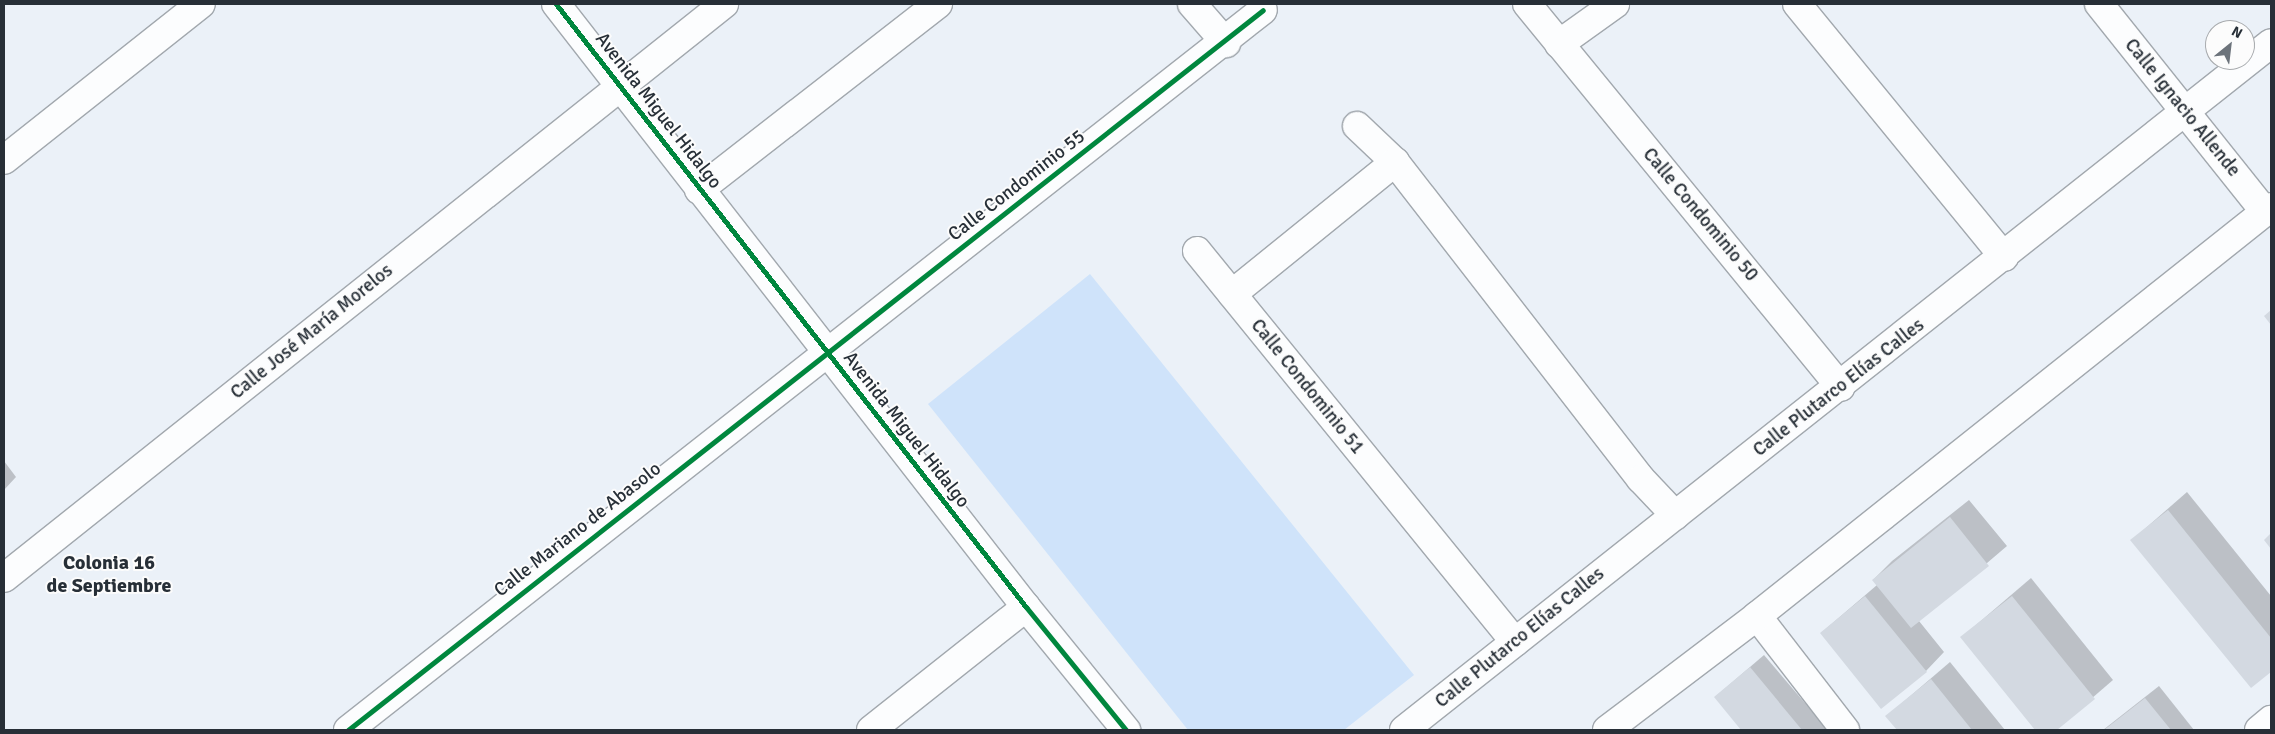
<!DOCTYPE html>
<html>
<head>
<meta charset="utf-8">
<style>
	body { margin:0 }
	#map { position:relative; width:2275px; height:734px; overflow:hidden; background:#ebf1f8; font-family:Signika,sans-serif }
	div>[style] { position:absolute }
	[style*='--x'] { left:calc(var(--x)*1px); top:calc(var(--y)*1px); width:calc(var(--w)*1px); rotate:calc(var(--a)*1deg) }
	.green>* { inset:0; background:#cfe3fa }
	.shadow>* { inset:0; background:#0003 }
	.building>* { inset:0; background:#d3d9e1 }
	.roads { filter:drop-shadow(1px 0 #a2a8ae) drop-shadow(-1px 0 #a2a8ae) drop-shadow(0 1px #a2a8ae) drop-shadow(0 -1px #a2a8ae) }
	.minor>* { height:28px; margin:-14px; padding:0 14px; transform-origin:14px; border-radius:14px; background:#fcfdfe }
	.major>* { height:28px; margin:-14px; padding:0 14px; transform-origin:14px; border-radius:14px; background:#fcfdfe }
	.cycleway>* { height:5px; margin:-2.5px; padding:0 2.5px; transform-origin:2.5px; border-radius:2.5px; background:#00873e }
	span { translate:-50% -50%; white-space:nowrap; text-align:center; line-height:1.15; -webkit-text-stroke:4px #fcfcfc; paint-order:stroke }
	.street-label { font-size:19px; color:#272f37 }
	.neighbourhood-label { font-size:20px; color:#272f37; font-weight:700 }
	.frame { position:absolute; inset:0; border:5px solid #272f37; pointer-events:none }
	.north { position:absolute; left:2205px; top:20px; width:50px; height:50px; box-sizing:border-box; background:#fcfcfc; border:1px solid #a7aaad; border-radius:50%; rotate:29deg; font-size:14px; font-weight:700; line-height:20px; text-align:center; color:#272f37 }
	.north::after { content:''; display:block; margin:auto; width:18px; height:22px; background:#6c737b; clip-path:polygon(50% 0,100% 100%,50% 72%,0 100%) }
</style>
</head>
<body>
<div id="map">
	<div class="green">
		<div style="clip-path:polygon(1090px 274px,1414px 675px,1344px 730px,1188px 730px,928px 404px)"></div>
	</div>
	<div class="shadow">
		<div style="clip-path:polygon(4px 461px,16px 477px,4px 490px)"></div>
		<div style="clip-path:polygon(2187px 492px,2271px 596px,2271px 670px,2251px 687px,2132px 540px)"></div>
		<div style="clip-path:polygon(1969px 500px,2007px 546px,1919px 621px,1944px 652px,1926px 671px,1821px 633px,1877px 585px,1873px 580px,1892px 561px)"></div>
		<div style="clip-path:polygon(2031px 578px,2113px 680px,2055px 730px,2037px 730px,1962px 637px)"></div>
		<div style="clip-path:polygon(1764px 655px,1828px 730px,1743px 730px,1715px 697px)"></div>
		<div style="clip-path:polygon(1950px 662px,2005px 730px,1898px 730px,1887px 716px)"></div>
		<div style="clip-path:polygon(2159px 686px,2194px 730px,2103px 730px)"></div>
	</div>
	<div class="building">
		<div style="clip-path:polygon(2271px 310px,2271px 325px,2264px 316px)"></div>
		<div style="clip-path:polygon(2168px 510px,2271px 638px,2271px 672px,2251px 688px,2130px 540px)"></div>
		<div style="clip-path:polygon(1950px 517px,1989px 566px,1911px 628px,1872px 580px)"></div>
		<div style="clip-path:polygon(2271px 533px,2271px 549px,2264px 540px)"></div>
		<div style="clip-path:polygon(1865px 596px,1927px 672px,1881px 709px,1820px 633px)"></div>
		<div style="clip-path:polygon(2012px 596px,2095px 699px,2057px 730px,2035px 730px,1960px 637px)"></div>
		<div style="clip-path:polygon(1750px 667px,1802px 730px,1741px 730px,1714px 697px)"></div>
		<div style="clip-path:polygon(1931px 679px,1972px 730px,1897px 730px,1885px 716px)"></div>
		<div style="clip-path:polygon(2145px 698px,2171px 730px,2104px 730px)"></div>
	</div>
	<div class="roads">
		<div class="minor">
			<div style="--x:556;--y:4;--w:765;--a:52.07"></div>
			<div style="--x:1026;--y:607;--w:159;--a:50.9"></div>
			<div style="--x:1192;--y:4;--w:52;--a:48.9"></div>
			<div style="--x:1527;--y:4;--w:495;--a:50.7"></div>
			<div style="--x:1797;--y:4;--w:327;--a:50.7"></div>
			<div style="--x:2099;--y:4;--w:266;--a:51.4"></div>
			<div style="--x:1559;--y:44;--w:69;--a:-35.5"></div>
			<div style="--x:1357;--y:126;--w:52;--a:43.5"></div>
			<div style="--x:1395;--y:162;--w:401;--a:52.2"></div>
			<div style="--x:1641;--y:479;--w:50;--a:46.6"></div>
			<div style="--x:4;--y:160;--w:251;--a:-38.4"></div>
			<div style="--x:699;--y:190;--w:303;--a:-37.9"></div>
			<div style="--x:1197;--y:251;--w:504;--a:50.88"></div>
			<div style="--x:1232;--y:294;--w:210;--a:-39"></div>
			<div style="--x:4;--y:578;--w:921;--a:-38.56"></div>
			<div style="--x:1757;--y:616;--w:144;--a:52.3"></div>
			<div style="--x:348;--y:730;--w:1164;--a:-38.2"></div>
			<div style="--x:871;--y:730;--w:198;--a:-38.4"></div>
			<div style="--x:2259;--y:730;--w:16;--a:-40"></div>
		</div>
		<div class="major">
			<div style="--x:1404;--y:730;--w:1106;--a:-38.39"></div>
			<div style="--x:1607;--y:730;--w:188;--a:-37.2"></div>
			<div style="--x:1757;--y:616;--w:657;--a:-38.51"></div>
		</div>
	</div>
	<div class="cycleway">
		<div style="--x:556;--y:4;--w:765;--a:52.07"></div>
		<div style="--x:1026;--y:607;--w:159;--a:50.9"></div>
		<div style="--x:348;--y:730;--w:1164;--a:-38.2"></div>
	</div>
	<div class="street-label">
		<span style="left:2182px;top:108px;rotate:51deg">Calle Ignacio Allende</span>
		<span style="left:658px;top:111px;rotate:52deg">Avenida Miguel Hidalgo</span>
		<span style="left:1017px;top:186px;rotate:-38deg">Calle Condominio 55</span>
		<span style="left:1700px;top:215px;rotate:50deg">Calle Condominio 50</span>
		<span style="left:312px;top:332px;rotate:-39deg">Calle José María Morelos</span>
		<span style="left:1307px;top:387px;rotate:51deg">Calle Condominio 51</span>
		<span style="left:1839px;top:388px;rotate:-38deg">Calle Plutarco Elías Calles</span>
		<span style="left:906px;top:430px;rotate:52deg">Avenida Miguel Hidalgo</span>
		<span style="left:578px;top:530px;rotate:-38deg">Calle Mariano de Abasolo</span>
		<span style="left:1520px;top:638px;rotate:-39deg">Calle Plutarco Elías Calles</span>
	</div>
	<div class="neighbourhood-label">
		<span style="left:109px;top:574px">Colonia 16<br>de Septiembre</span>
	</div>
	<div class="frame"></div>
	<div class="north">N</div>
</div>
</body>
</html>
